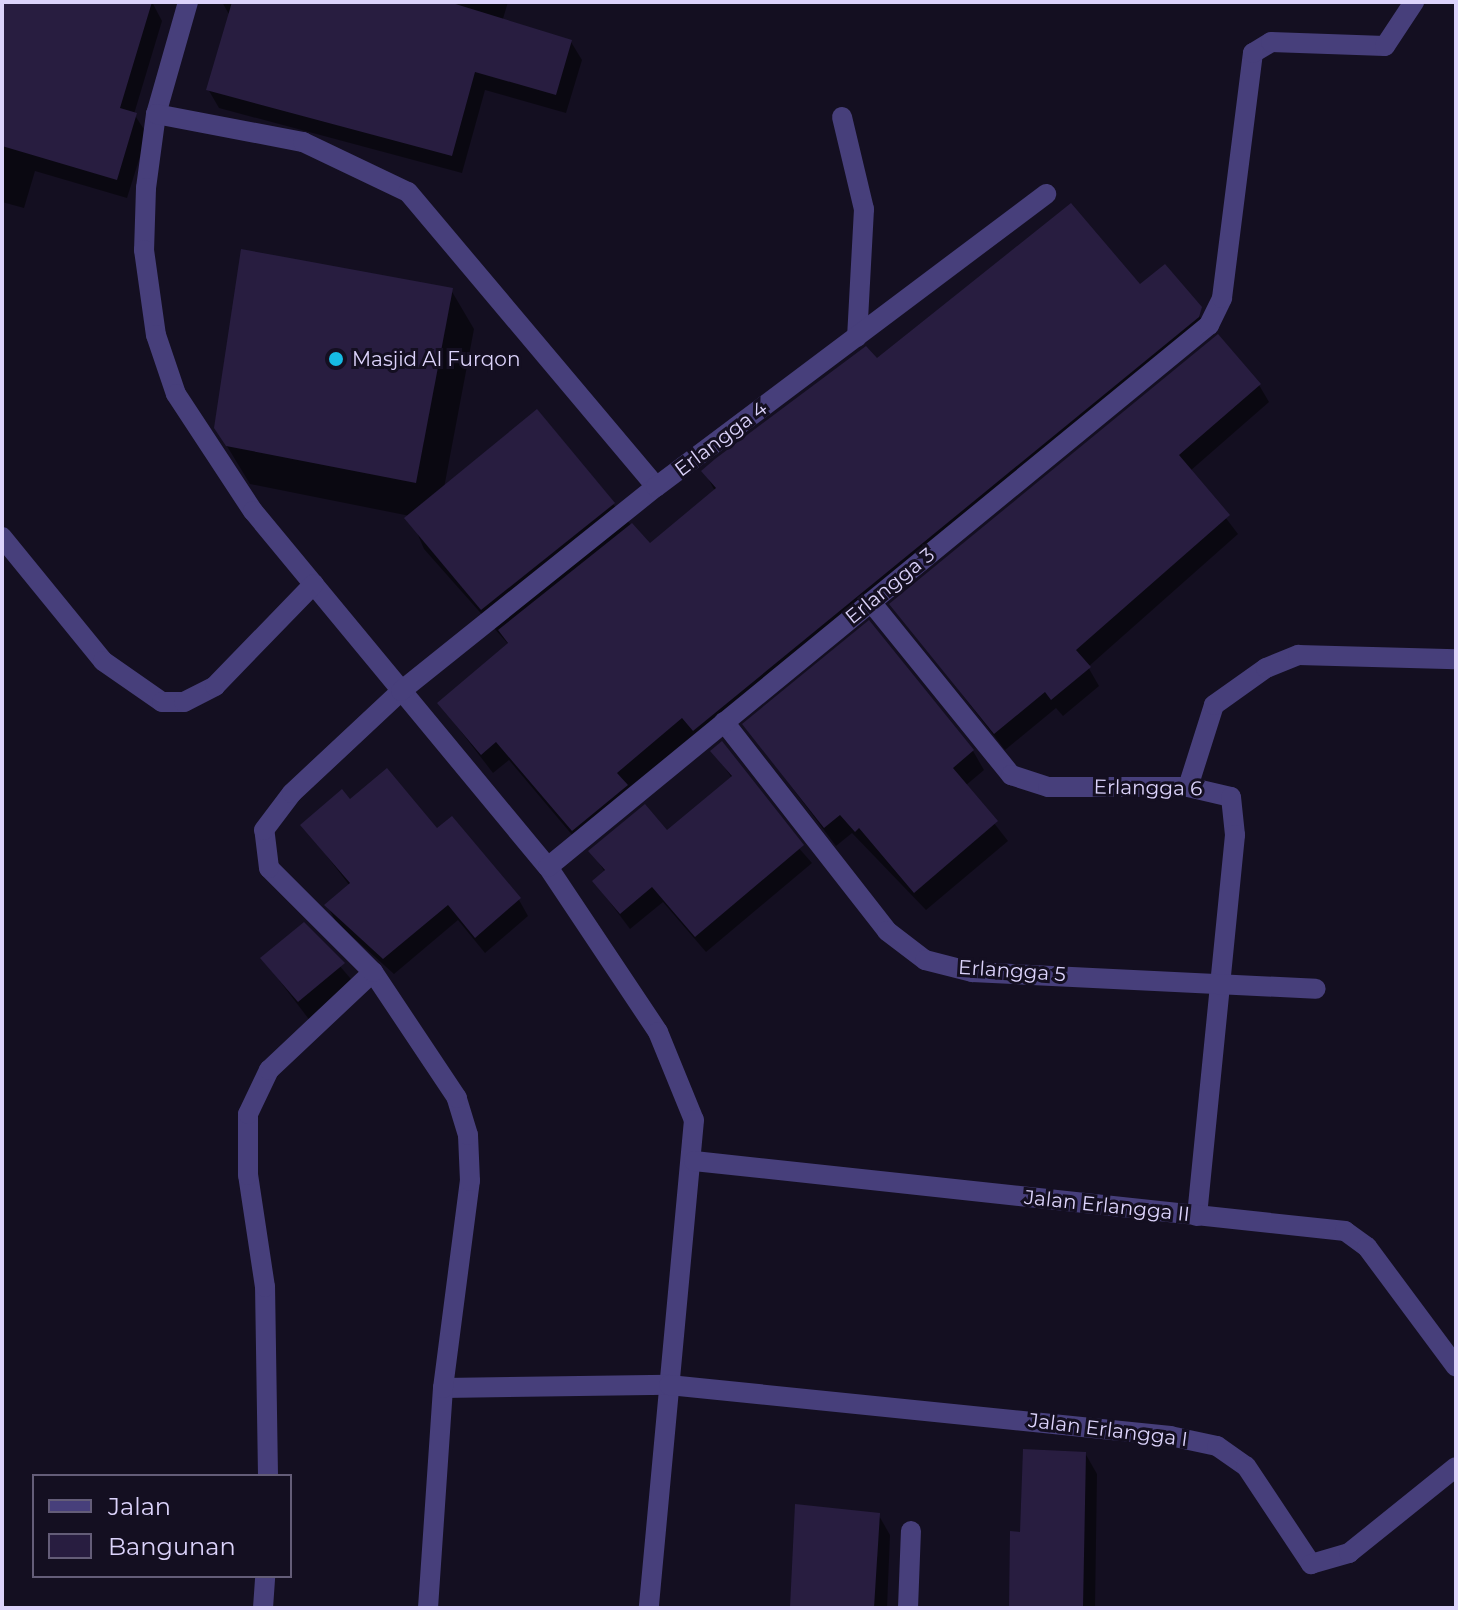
<!DOCTYPE html>
<html>
<head>
<meta charset="utf-8">
<style>
	body { margin:0 }
	#map { position:relative; width:1458px; height:1610px; overflow:hidden; background:#140f21; font-family:Montserrat,sans-serif }
	div>[style] { position:absolute }
	[style*='--x'] { left:calc(var(--x)*1px); top:calc(var(--y)*1px); width:calc(var(--w)*1px); rotate:calc(var(--a)*1deg) }
	.shadow>* { inset:0; background:#0007 }
	.building>* { inset:0; background:#281d40 }
	.minor>* { height:20px; margin:-10px; padding:0 10px; transform-origin:10px; border-radius:10px; background:#473f7b }
	.dots>* { width:22px; height:22px; translate:-50% -50%; box-sizing:border-box; border:4px solid #140f21; border-radius:50% }
	span { translate:-50% -50%; white-space:nowrap; text-align:center; line-height:1.15; -webkit-text-stroke:6px #140f21; paint-order:stroke }
	.poi-label { font-size:20px; color:#dcd3fb }
	.left { translate:0 -50%; text-align:left }
	.street-label { font-size:20px; color:#dcd3fb }
	.frame { position:absolute; inset:0; border:4px solid #dcd3fb; pointer-events:none }
	.legend { position:absolute; left:32px; top:1474px; width:260px; height:104px; box-sizing:border-box; background:#140f21; border:2px solid #645d78; margin:0; padding:10px 14px; list-style:none; font-size:24px; color:#dcd3fb }
	.legend li { display:flex; align-items:center; gap:16px; height:40px }
	.legend b { width:40px; border:2px solid #645d78 }
</style>
</head>
<body>
<div id="map">
	<div class="shadow">
		<div style="clip-path:polygon(2px 2px,152px 2px,162px 21px,134px 114px,147px 134px,127px 198px,35px 171px,24px 208px,2px 202px)"></div>
		<div style="clip-path:polygon(222px 2px,508px 2px,502px 22px,571px 42px,582px 60px,566px 113px,485px 90px,462px 173px,219px 108px,208px 89px,230px 16px)"></div>
		<div style="clip-path:polygon(1140px 287px,1197px 312px,1208px 331px,584px 849px,509px 760px,493px 773px,439px 703px,509px 645px,424px 549px,410px 516px,250px 484px,216px 428px,451px 290px,474px 329px,444px 488px,613px 504px,649px 546px,715px 491px,704px 471px,877px 361px)"></div>
		<div style="clip-path:polygon(1259px 385px,1269px 402px,1190px 471px,1238px 534px,1088px 667px,1099px 686px,1063px 716px,1056px 708px,1005px 750px,892px 604px)"></div>
		<div style="clip-path:polygon(869px 623px,973px 751px,984px 770px,965px 786px,1008px 841px,926px 910px,852px 833px,836px 846px,745px 725px)"></div>
		<div style="clip-path:polygon(713px 751px,812px 863px,706px 952px,663px 902px,630px 929px,594px 881px,605px 872px,591px 851px,667px 833px,732px 778px)"></div>
		<div style="clip-path:polygon(350px 802px,519px 900px,528px 916px,485px 953px,458px 920px,394px 974px,336px 922px,327px 905px,350px 886px,303px 825px)"></div>
		<div style="clip-path:polygon(304px 924px,356px 985px,311px 1022px,263px 959px)"></div>
		<div style="clip-path:polygon(1085px 1453px,1097px 1474px,1095px 1608px,1011px 1608px,1022px 1534px)"></div>
		<div style="clip-path:polygon(878px 1514px,890px 1535px,887px 1608px,795px 1608px)"></div>
	</div>
	<div class="building">
		<div style="clip-path:polygon(2px 2px,152px 2px,120px 108px,137px 113px,117px 180px,2px 146px)"></div>
		<div style="clip-path:polygon(232px 2px,449px 2px,572px 40px,556px 95px,475px 72px,452px 156px,206px 90px)"></div>
		<div style="clip-path:polygon(1071px 203px,1140px 284px,1165px 264px,1202px 307px,1199px 317px,693px 731px,682px 718px,617px 773px,628px 785px,572px 831px,496px 742px,481px 755px,437px 703px,508px 643px,498px 630px,632px 523px,650px 543px,716px 488px,701px 471px,715px 459px,866px 346px,877px 358px)"></div>
		<div style="clip-path:polygon(241px 249px,453px 288px,416px 483px,226px 446px,214px 428px)"></div>
		<div style="clip-path:polygon(1218px 334px,1261px 384px,1179px 455px,1230px 515px,1076px 650px,1091px 667px,1051px 700px,1045px 692px,994px 734px,889px 604px)"></div>
		<div style="clip-path:polygon(537px 409px,615px 503px,481px 610px,404px 518px)"></div>
		<div style="clip-path:polygon(869px 620px,974px 750px,953px 768px,998px 821px,914px 893px,859px 828px,855px 832px,840px 815px,824px 828px,742px 724px)"></div>
		<div style="clip-path:polygon(722px 741px,804px 845px,695px 937px,652px 887px,620px 914px,592px 881px,605px 870px,588px 851px,645px 804px,667px 830px,732px 776px,710px 751px)"></div>
		<div style="clip-path:polygon(387px 768px,437px 828px,452px 816px,521px 898px,475px 938px,448px 905px,383px 959px,324px 905px,350px 883px,300px 825px,342px 789px,350px 799px)"></div>
		<div style="clip-path:polygon(304px 922px,345px 963px,298px 1002px,260px 958px)"></div>
		<div style="clip-path:polygon(1023px 1449px,1086px 1452px,1083px 1608px,1009px 1608px,1010px 1531px,1020px 1532px)"></div>
		<div style="clip-path:polygon(795px 1504px,880px 1513px,874px 1608px,790px 1608px)"></div>
	</div>
	<div class="minor">
		<div style="--x:188;--y:2;--w:116;--a:105.9"></div>
		<div style="--x:156;--y:114;--w:75;--a:97.7"></div>
		<div style="--x:146;--y:188;--w:62;--a:91.8"></div>
		<div style="--x:144;--y:250;--w:86;--a:82"></div>
		<div style="--x:156;--y:335;--w:62;--a:71.3"></div>
		<div style="--x:176;--y:394;--w:140;--a:56.7"></div>
		<div style="--x:253;--y:511;--w:462;--a:50.4"></div>
		<div style="--x:548;--y:867;--w:198;--a:56.3"></div>
		<div style="--x:658;--y:1032;--w:95;--a:67.8"></div>
		<div style="--x:694;--y:1120;--w:490;--a:95.3"></div>
		<div style="--x:156;--y:114;--w:150;--a:10.8"></div>
		<div style="--x:303;--y:142;--w:116;--a:25.5"></div>
		<div style="--x:408;--y:192;--w:385;--a:49.9"></div>
		<div style="--x:842;--y:117;--w:95;--a:76.6"></div>
		<div style="--x:864;--y:209;--w:128;--a:93.1"></div>
		<div style="--x:2;--y:537;--w:160;--a:50.8"></div>
		<div style="--x:103;--y:661;--w:72;--a:34.8"></div>
		<div style="--x:162;--y:702;--w:22;--a:0"></div>
		<div style="--x:184;--y:702;--w:35;--a:-27"></div>
		<div style="--x:215;--y:686;--w:142;--a:-45.9"></div>
		<div style="--x:871;--y:602;--w:223;--a:51"></div>
		<div style="--x:1011;--y:775;--w:39;--a:18"></div>
		<div style="--x:1048;--y:787;--w:140;--a:0"></div>
		<div style="--x:1188;--y:787;--w:44;--a:13.1"></div>
		<div style="--x:1231;--y:797;--w:38;--a:84"></div>
		<div style="--x:1235;--y:835;--w:383;--a:95.7"></div>
		<div style="--x:724;--y:722;--w:265;--a:52"></div>
		<div style="--x:887;--y:931;--w:48;--a:37.3"></div>
		<div style="--x:925;--y:960;--w:49;--a:14.3"></div>
		<div style="--x:972;--y:972;--w:344;--a:2.8"></div>
		<div style="--x:1188;--y:787;--w:86;--a:-72.4"></div>
		<div style="--x:1214;--y:705;--w:64;--a:-35.4"></div>
		<div style="--x:1266;--y:668;--w:35;--a:-22"></div>
		<div style="--x:1298;--y:655;--w:158;--a:1.5"></div>
		<div style="--x:548;--y:867;--w:855;--a:-39.35"></div>
		<div style="--x:1209;--y:325;--w:30;--a:-64"></div>
		<div style="--x:1222;--y:298;--w:247;--a:-82.8"></div>
		<div style="--x:1253;--y:53;--w:21;--a:-31"></div>
		<div style="--x:1271;--y:42;--w:114;--a:2"></div>
		<div style="--x:1385;--y:46;--w:53;--a:-56.6"></div>
		<div style="--x:694;--y:1161;--w:655;--a:6.14"></div>
		<div style="--x:1345;--y:1231;--w:27;--a:36"></div>
		<div style="--x:1367;--y:1247;--w:149;--a:53.4"></div>
		<div style="--x:443;--y:1388;--w:226;--a:-0.8"></div>
		<div style="--x:669;--y:1385;--w:504;--a:5.81"></div>
		<div style="--x:1170;--y:1436;--w:48;--a:12"></div>
		<div style="--x:1217;--y:1446;--w:35;--a:35"></div>
		<div style="--x:1246;--y:1466;--w:118;--a:56.4"></div>
		<div style="--x:1311;--y:1564;--w:40;--a:-16"></div>
		<div style="--x:1349;--y:1553;--w:137;--a:-38.8"></div>
		<div style="--x:268;--y:1476;--w:189;--a:-90.9"></div>
		<div style="--x:265;--y:1287;--w:113;--a:-98.6"></div>
		<div style="--x:248;--y:1175;--w:61;--a:-90"></div>
		<div style="--x:248;--y:1114;--w:49;--a:-64.5"></div>
		<div style="--x:269;--y:1070;--w:143;--a:-43.3"></div>
		<div style="--x:263;--y:1608;--w:32;--a:-86"></div>
		<div style="--x:428;--y:1608;--w:221;--a:-86.1"></div>
		<div style="--x:443;--y:1388;--w:209;--a:-82.6"></div>
		<div style="--x:470;--y:1181;--w:46;--a:-92.5"></div>
		<div style="--x:468;--y:1135;--w:39;--a:-107"></div>
		<div style="--x:457;--y:1098;--w:151;--a:-123.7"></div>
		<div style="--x:373;--y:972;--w:147;--a:-135"></div>
		<div style="--x:269;--y:868;--w:38;--a:-97"></div>
		<div style="--x:264;--y:830;--w:46;--a:-52.9"></div>
		<div style="--x:292;--y:793;--w:149;--a:-43.1"></div>
		<div style="--x:401;--y:691;--w:327;--a:-38.7"></div>
		<div style="--x:656;--y:487;--w:488;--a:-36.9"></div>
		<div style="--x:908;--y:1608;--w:77;--a:-87.8"></div>
	</div>
	<div class="dots">
		<div style="left:336px;top:359px;background:#16bbe4"></div>
	</div>
	<div class="poi-label">
		<span class="left" style="left:352px;top:359px">Masjid Al Furqon</span>
	</div>
	<div class="street-label">
		<span style="left:721px;top:439px;rotate:-37deg">Erlangga 4</span>
		<span style="left:890px;top:586px;rotate:-39deg">Erlangga 3</span>
		<span style="left:1148px;top:788px;rotate:1deg">Erlangga 6</span>
		<span style="left:1012px;top:971px;rotate:4deg">Erlangga 5</span>
		<span style="left:1107px;top:1206px;rotate:6deg">Jalan Erlangga II</span>
		<span style="left:1108px;top:1430px;rotate:7deg">Jalan Erlangga I</span>
	</div>
	<div class="frame"></div>
	<ul class="legend">
	<li><b style="height:10px;background:#473f7b"></b>Jalan</li>
	<li><b style="height:22px;background:#281d40"></b>Bangunan</li>
	</ul>
</div>
</body>
</html>
